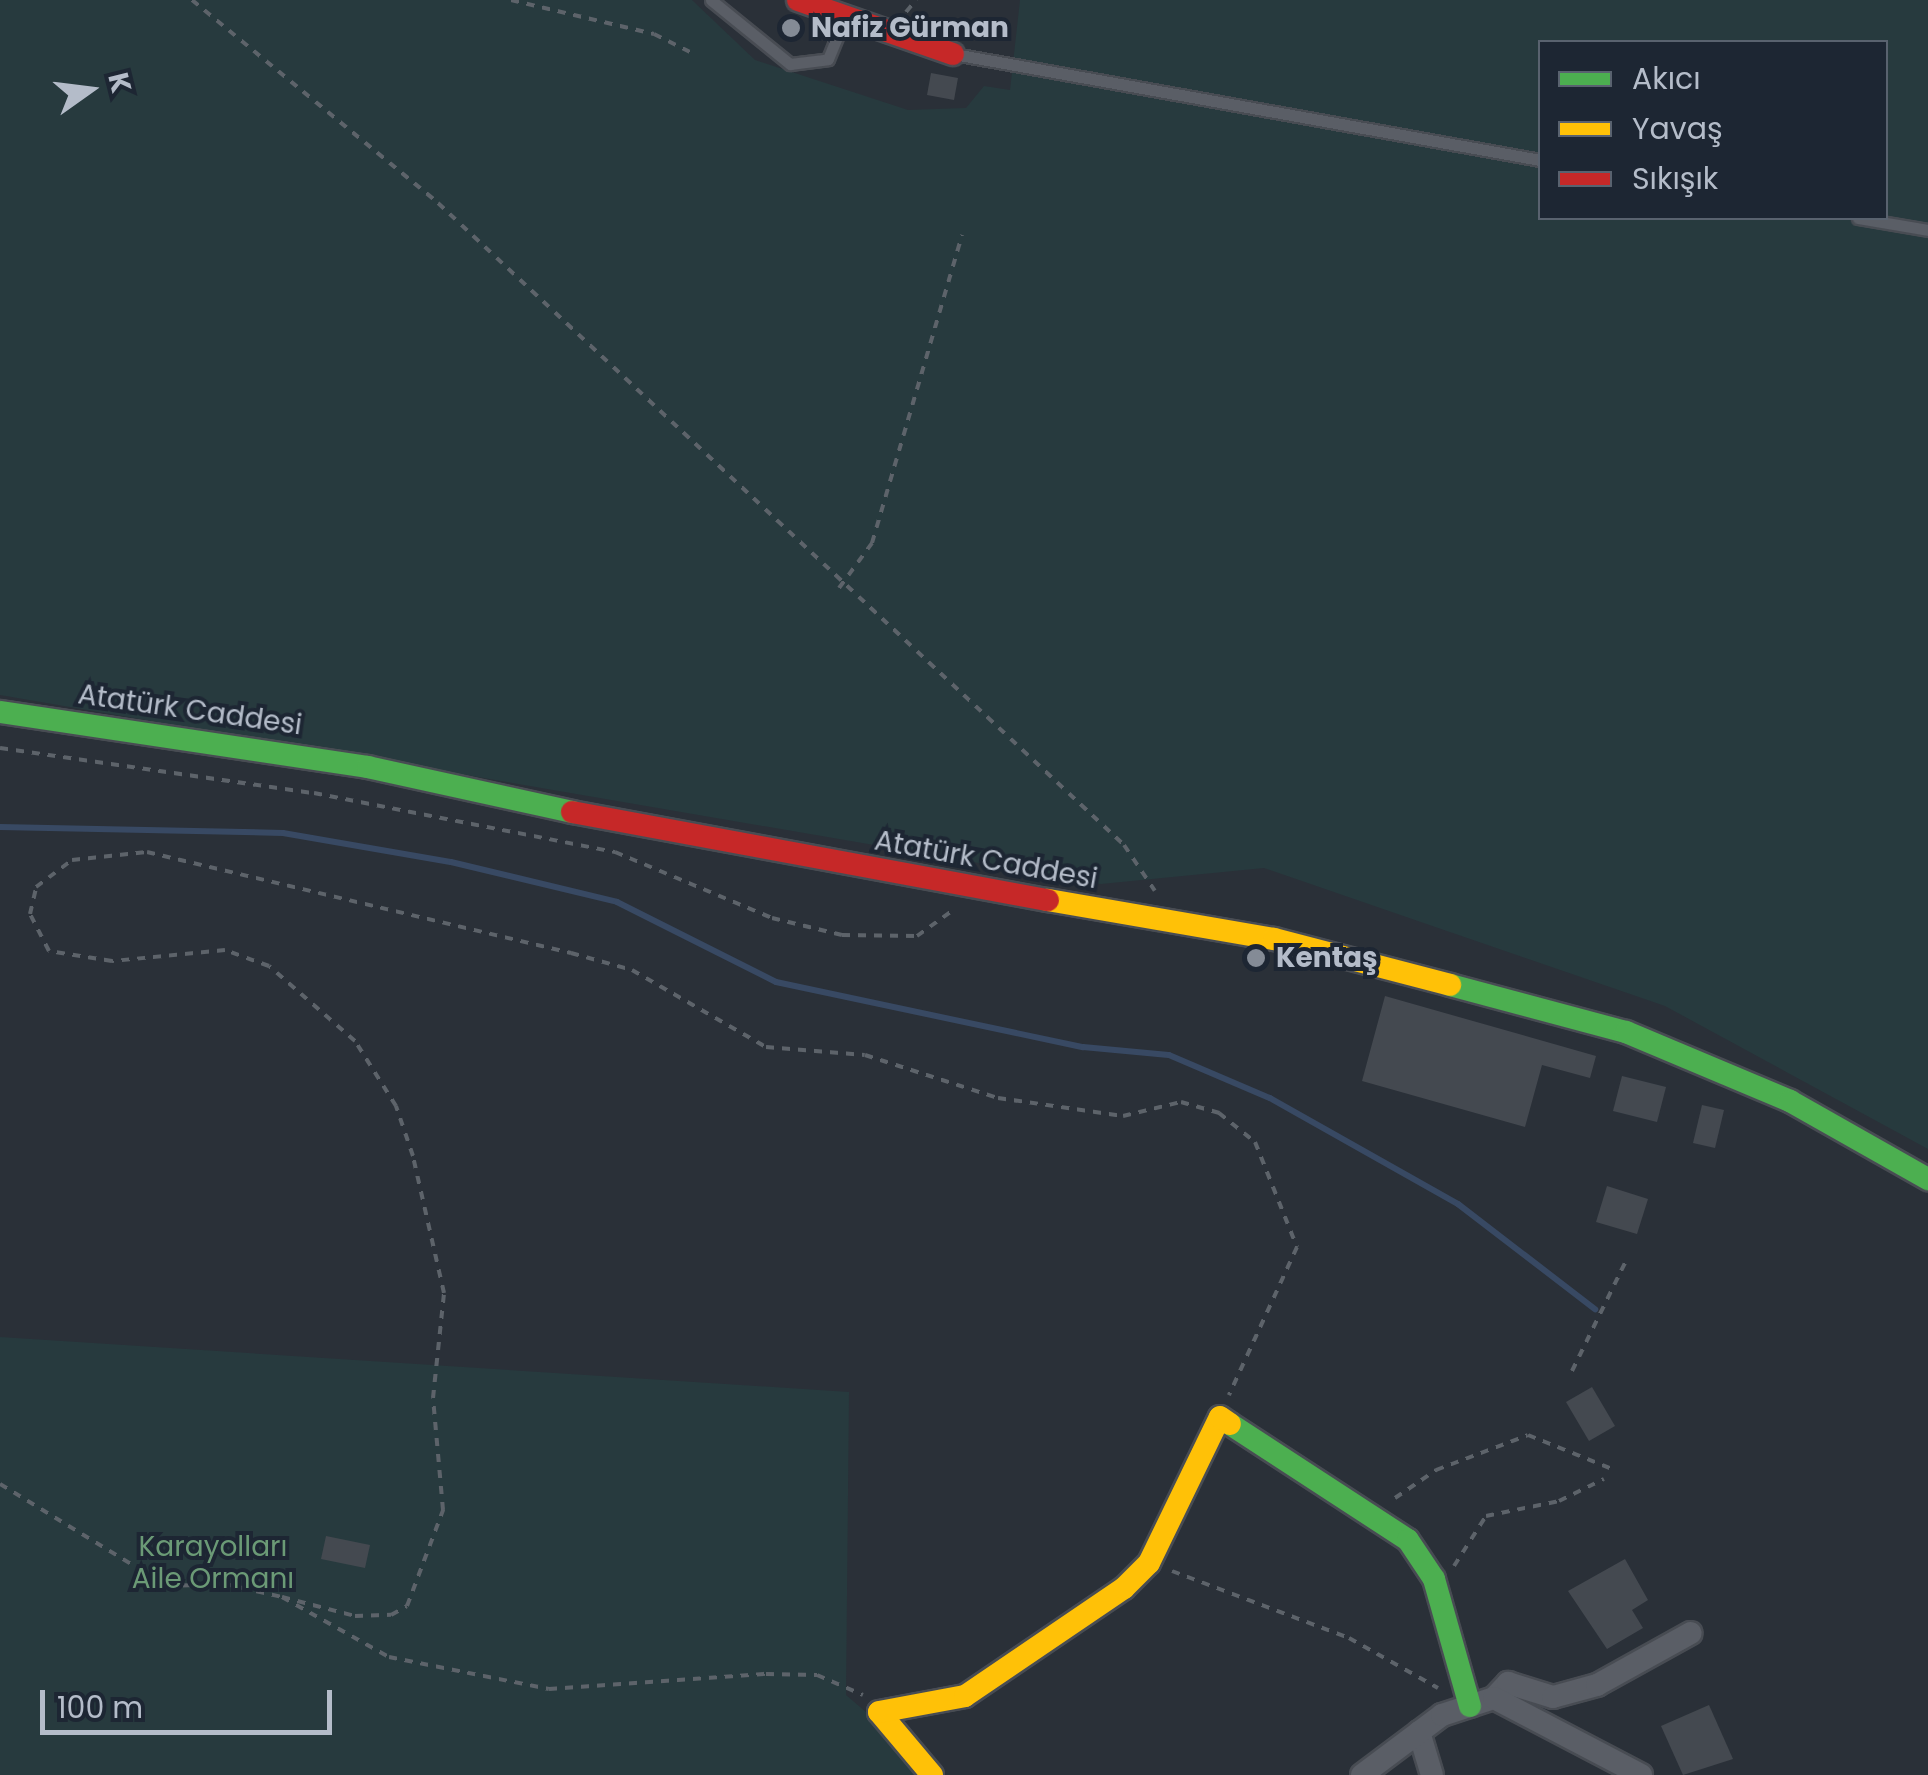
<!DOCTYPE html>
<html>
<head>
<meta charset="utf-8">
<style>
	body { margin:0 }
	#map { position:relative; width:1928px; height:1775px; overflow:hidden; background:#2a3038; font-family:Poppins,sans-serif }
	div>[style] { position:absolute }
	[style*='--x'] { left:calc(var(--x)*1px); top:calc(var(--y)*1px); width:calc(var(--w)*1px); rotate:calc(var(--a)*1deg) }
	.green>* { inset:0; background:#273a3e }
	.stream>* { height:6px; margin:-3px; padding:0 3px; transform-origin:3px; border-radius:3px; background:#384963 }
	.building>* { inset:0; background:#444950 }
	.path>* { height:4px; margin-top:-2px; transform-origin:0; background:repeating-linear-gradient(90deg,#5d636a 0 8px,transparent 0 16px) }
	.roads { filter:drop-shadow(2px 0 #484c53) drop-shadow(-2px 0 #484c53) drop-shadow(0 2px #484c53) drop-shadow(0 -2px #484c53) }
	.lane>* { height:11px; margin:-5.5px; padding:0 5.5px; transform-origin:5.5px; border-radius:5.5px; background:#5a5e66 }
	.street>* { height:22px; margin:-11px; padding:0 11px; transform-origin:11px; border-radius:11px; background:#5a5e66 }
	.fast>* { height:22px; margin:-11px; padding:0 11px; transform-origin:11px; border-radius:11px; background:#4caf50 }
	.slow>* { height:22px; margin:-11px; padding:0 11px; transform-origin:11px; border-radius:11px; background:#ffc107 }
	.jam>* { height:22px; margin:-11px; padding:0 11px; transform-origin:11px; border-radius:11px; background:#c62828 }
	.dots>* { width:28px; height:28px; translate:-50% -50%; box-sizing:border-box; border:5px solid #1d2633; border-radius:50% }
	span { translate:-50% -50%; white-space:nowrap; text-align:center; line-height:1.15; -webkit-text-stroke:8px #1d2633; paint-order:stroke }
	.poi-label { font-size:28px; color:#b4bcc9; font-weight:700 }
	.left { translate:0 -50%; text-align:left }
	.street-label { font-size:28px; color:#b4bcc9 }
	.park-label { font-size:28px; color:#6b9a76 }
	.legend { position:absolute; left:1538px; top:40px; width:350px; height:180px; box-sizing:border-box; background:#1d2633; border:2px solid #59626f; margin:0; padding:12px 18px; list-style:none; font-size:30px; color:#b4bcc9 }
	.legend li { display:flex; align-items:center; gap:20px; height:50px }
	.legend b { width:50px; border:2px solid #59626f }
	.north { position:absolute; left:40px; top:40px; width:100px; height:100px; -webkit-text-stroke:8px #1d2633; paint-order:stroke; rotate:76deg; font-size:28px; font-weight:700; line-height:40px; text-align:center; color:#b4bcc9 }
	.north::after { content:''; display:block; margin:auto; width:35px; height:45px; background:#b4bcc9; clip-path:polygon(50% 0,100% 100%,50% 72%,0 100%) }
	.scale { position:absolute; left:40px; top:1690px; width:292px; height:45px; box-sizing:border-box; border:5px solid #b4bcc9; border-top:0; padding-left:12px; font-size:30px; line-height:35px; white-space:nowrap; color:#b4bcc9; -webkit-text-stroke:8px #1d2633; paint-order:stroke }
</style>
</head>
<body>
<div id="map">
	<div class="green">
		<div style="clip-path:polygon(evenodd,0 0,692px 0,755px 60px,908px 110px,966px 108px,984px 86px,1010px 90px,1020px 0,1928px 0,1928px 1149px,1665px 1006px,1264px 868px,1101px 884px,0 695px,0 0,1540px 42px,1886px 42px,1886px 218px,1540px 218px,1540px 42px)"></div>
		<div style="clip-path:polygon(0 1337px,849px 1392px,846px 1695px,940px 1775px,0 1775px)"></div>
	</div>
	<div class="stream">
		<div style="--x:0;--y:827;--w:283;--a:1.2"></div>
		<div style="--x:283;--y:833;--w:170;--a:9.8"></div>
		<div style="--x:451;--y:862;--w:171;--a:13.5"></div>
		<div style="--x:617;--y:902;--w:178;--a:26.7"></div>
		<div style="--x:776;--y:982;--w:314;--a:12"></div>
		<div style="--x:1083;--y:1047;--w:86;--a:5.3"></div>
		<div style="--x:1169;--y:1055;--w:110;--a:23.1"></div>
		<div style="--x:1270;--y:1098;--w:216;--a:29.4"></div>
		<div style="--x:1458;--y:1204;--w:173;--a:37.5"></div>
	</div>
	<div class="building">
		<div style="clip-path:polygon(931px 73px,958px 78px,954px 100px,927px 95px)"></div>
		<div style="clip-path:polygon(1385px 996px,1596px 1056px,1590px 1078px,1542px 1065px,1525px 1127px,1362px 1081px)"></div>
		<div style="clip-path:polygon(1622px 1076px,1666px 1087px,1657px 1122px,1613px 1111px)"></div>
		<div style="clip-path:polygon(1702px 1105px,1724px 1110px,1715px 1148px,1693px 1143px)"></div>
		<div style="clip-path:polygon(1607px 1186px,1648px 1199px,1637px 1234px,1596px 1222px)"></div>
		<div style="clip-path:polygon(1592px 1387px,1615px 1426px,1589px 1441px,1566px 1402px)"></div>
		<div style="clip-path:polygon(326px 1536px,370px 1545px,365px 1568px,321px 1559px)"></div>
		<div style="clip-path:polygon(1625px 1559px,1648px 1600px,1632px 1610px,1643px 1628px,1607px 1649px,1568px 1591px)"></div>
		<div style="clip-path:polygon(1709px 1705px,1733px 1759px,1683px 1775px,1661px 1726px)"></div>
	</div>
	<div class="path">
		<div style="--x:192;--y:0;--w:319;--a:39.5"></div>
		<div style="--x:438;--y:203;--w:940;--a:43.1"></div>
		<div style="--x:1124;--y:845;--w:55;--a:56"></div>
		<div style="--x:511;--y:0;--w:147;--a:13.4"></div>
		<div style="--x:654;--y:34;--w:42;--a:26.6"></div>
		<div style="--x:906;--y:12;--w:16;--a:-50"></div>
		<div style="--x:839;--y:588;--w:56;--a:-53.7"></div>
		<div style="--x:872;--y:543;--w:321;--a:-73.7"></div>
		<div style="--x:0;--y:748;--w:317;--a:8.2"></div>
		<div style="--x:314;--y:793;--w:307;--a:11.1"></div>
		<div style="--x:615;--y:852;--w:170;--a:22.8"></div>
		<div style="--x:772;--y:918;--w:72;--a:13.7"></div>
		<div style="--x:842;--y:935;--w:75;--a:0.8"></div>
		<div style="--x:917;--y:936;--w:44;--a:-35.8"></div>
		<div style="--x:1572;--y:1371;--w:123;--a:-63.9"></div>
		<div style="--x:0;--y:1484;--w:196;--a:31.4"></div>
		<div style="--x:167;--y:1586;--w:58;--a:-2"></div>
		<div style="--x:225;--y:1584;--w:58;--a:12.8"></div>
		<div style="--x:282;--y:1597;--w:123;--a:29.3"></div>
		<div style="--x:389;--y:1657;--w:163;--a:11.3"></div>
		<div style="--x:549;--y:1689;--w:218;--a:-4"></div>
		<div style="--x:766;--y:1674;--w:51;--a:1.1"></div>
		<div style="--x:817;--y:1675;--w:50;--a:23.5"></div>
		<div style="--x:1395;--y:1498;--w:50;--a:-34.3"></div>
		<div style="--x:1436;--y:1470;--w:98;--a:-20.8"></div>
		<div style="--x:1528;--y:1435;--w:91;--a:22"></div>
		<div style="--x:1454;--y:1566;--w:59;--a:-57.4"></div>
		<div style="--x:1486;--y:1516;--w:75;--a:-11.6"></div>
		<div style="--x:1559;--y:1501;--w:50;--a:-26.1"></div>
		<div style="--x:1172;--y:1571;--w:189;--a:20.7"></div>
		<div style="--x:1349;--y:1638;--w:102;--a:29.3"></div>
		<div style="--x:282;--y:1597;--w:75;--a:14.6"></div>
		<div style="--x:355;--y:1616;--w:36;--a:-2"></div>
		<div style="--x:391;--y:1615;--w:18;--a:-29"></div>
		<div style="--x:407;--y:1606;--w:103;--a:-69.4"></div>
		<div style="--x:443;--y:1510;--w:112;--a:-95.1"></div>
		<div style="--x:433;--y:1398;--w:106;--a:-84"></div>
		<div style="--x:444;--y:1293;--w:140;--a:-102.8"></div>
		<div style="--x:413;--y:1156;--w:53;--a:-108.8"></div>
		<div style="--x:396;--y:1106;--w:77;--a:-122.2"></div>
		<div style="--x:355;--y:1041;--w:114;--a:-138.9"></div>
		<div style="--x:269;--y:966;--w:47;--a:-160"></div>
		<div style="--x:225;--y:950;--w:114;--a:174.4"></div>
		<div style="--x:112;--y:961;--w:64;--a:-171"></div>
		<div style="--x:49;--y:951;--w:42;--a:-117.2"></div>
		<div style="--x:30;--y:914;--w:28;--a:-77"></div>
		<div style="--x:36;--y:887;--w:45;--a:-36.9"></div>
		<div style="--x:72;--y:860;--w:75;--a:-6.1"></div>
		<div style="--x:147;--y:852;--w:436;--a:13.4"></div>
		<div style="--x:571;--y:953;--w:63;--a:15.6"></div>
		<div style="--x:632;--y:970;--w:155;--a:29.9"></div>
		<div style="--x:766;--y:1047;--w:99;--a:4.6"></div>
		<div style="--x:865;--y:1055;--w:140;--a:17.9"></div>
		<div style="--x:998;--y:1098;--w:126;--a:8.2"></div>
		<div style="--x:1123;--y:1116;--w:60;--a:-13.6"></div>
		<div style="--x:1181;--y:1102;--w:40;--a:16"></div>
		<div style="--x:1219;--y:1113;--w:46;--a:38.9"></div>
		<div style="--x:1255;--y:1142;--w:113;--a:68.2"></div>
		<div style="--x:1297;--y:1247;--w:163;--a:114.7"></div>
	</div>
	<div class="roads">
		<div class="lane">
			<div style="--x:711;--y:0;--w:102;--a:39"></div>
			<div style="--x:790;--y:64;--w:38;--a:-7"></div>
			<div style="--x:828;--y:59;--w:42;--a:-67.7"></div>
			<div style="--x:954;--y:54;--w:596;--a:10.25"></div>
			<div style="--x:1858;--y:218;--w:71;--a:9.7"></div>
		</div>
		<div class="street">
			<div style="--x:1494;--y:1698;--w:21;--a:-47"></div>
			<div style="--x:1508;--y:1683;--w:47;--a:17.3"></div>
			<div style="--x:1553;--y:1697;--w:46;--a:-15.3"></div>
			<div style="--x:1597;--y:1685;--w:107;--a:-29"></div>
			<div style="--x:1419;--y:1732;--w:45;--a:73.2"></div>
			<div style="--x:1362;--y:1775;--w:100;--a:-36.9"></div>
			<div style="--x:1442;--y:1715;--w:55;--a:-18.1"></div>
			<div style="--x:1494;--y:1698;--w:166;--a:27.6"></div>
		</div>
		<div class="fast">
			<div style="--x:0;--y:712;--w:372;--a:8.5"></div>
			<div style="--x:368;--y:767;--w:209;--a:12.4"></div>
			<div style="--x:1450;--y:985;--w:182;--a:15"></div>
			<div style="--x:1626;--y:1032;--w:178;--a:22.8"></div>
			<div style="--x:1790;--y:1101;--w:159;--a:29.5"></div>
			<div style="--x:1230;--y:1424;--w:212;--a:33.1"></div>
			<div style="--x:1408;--y:1540;--w:47;--a:56.3"></div>
			<div style="--x:1434;--y:1579;--w:132;--a:74.2"></div>
		</div>
		<div class="slow">
			<div style="--x:1048;--y:900;--w:229;--a:9.8"></div>
			<div style="--x:1274;--y:939;--w:182;--a:14.6"></div>
			<div style="--x:932;--y:1775;--w:82;--a:-130.1"></div>
			<div style="--x:879;--y:1712;--w:87;--a:-10.5"></div>
			<div style="--x:965;--y:1696;--w:192;--a:-34.2"></div>
			<div style="--x:1124;--y:1588;--w:35;--a:-45"></div>
			<div style="--x:1149;--y:1563;--w:162;--a:-64.1"></div>
			<div style="--x:1220;--y:1417;--w:12;--a:35"></div>
		</div>
		<div class="jam">
			<div style="--x:798;--y:0;--w:164;--a:19.2"></div>
			<div style="--x:572;--y:812;--w:484;--a:10.5"></div>
		</div>
	</div>
	<div class="dots">
		<div style="left:791px;top:28px;background:#848b96"></div>
		<div style="left:1256px;top:958px;background:#848b96"></div>
	</div>
	<div class="poi-label">
		<span class="left" style="left:811px;top:28px">Nafiz Gürman</span>
		<span class="left" style="left:1276px;top:958px">Kentaş</span>
	</div>
	<div class="street-label">
		<span style="left:190px;top:710px;rotate:8deg">Atatürk Caddesi</span>
		<span style="left:986px;top:860px;rotate:10deg">Atatürk Caddesi</span>
	</div>
	<div class="park-label">
		<span style="left:213px;top:1563px">Karayolları<br>Aile Ormanı</span>
	</div>
	<ul class="legend">
	<li><b style="height:12px;background:#4caf50"></b>Akıcı</li>
	<li><b style="height:12px;background:#ffc107"></b>Yavaş</li>
	<li><b style="height:12px;background:#c62828"></b>Sıkışık</li>
	</ul>
	<div class="north">K</div>
	<div class="scale">100 m</div>
</div>
</body>
</html>
